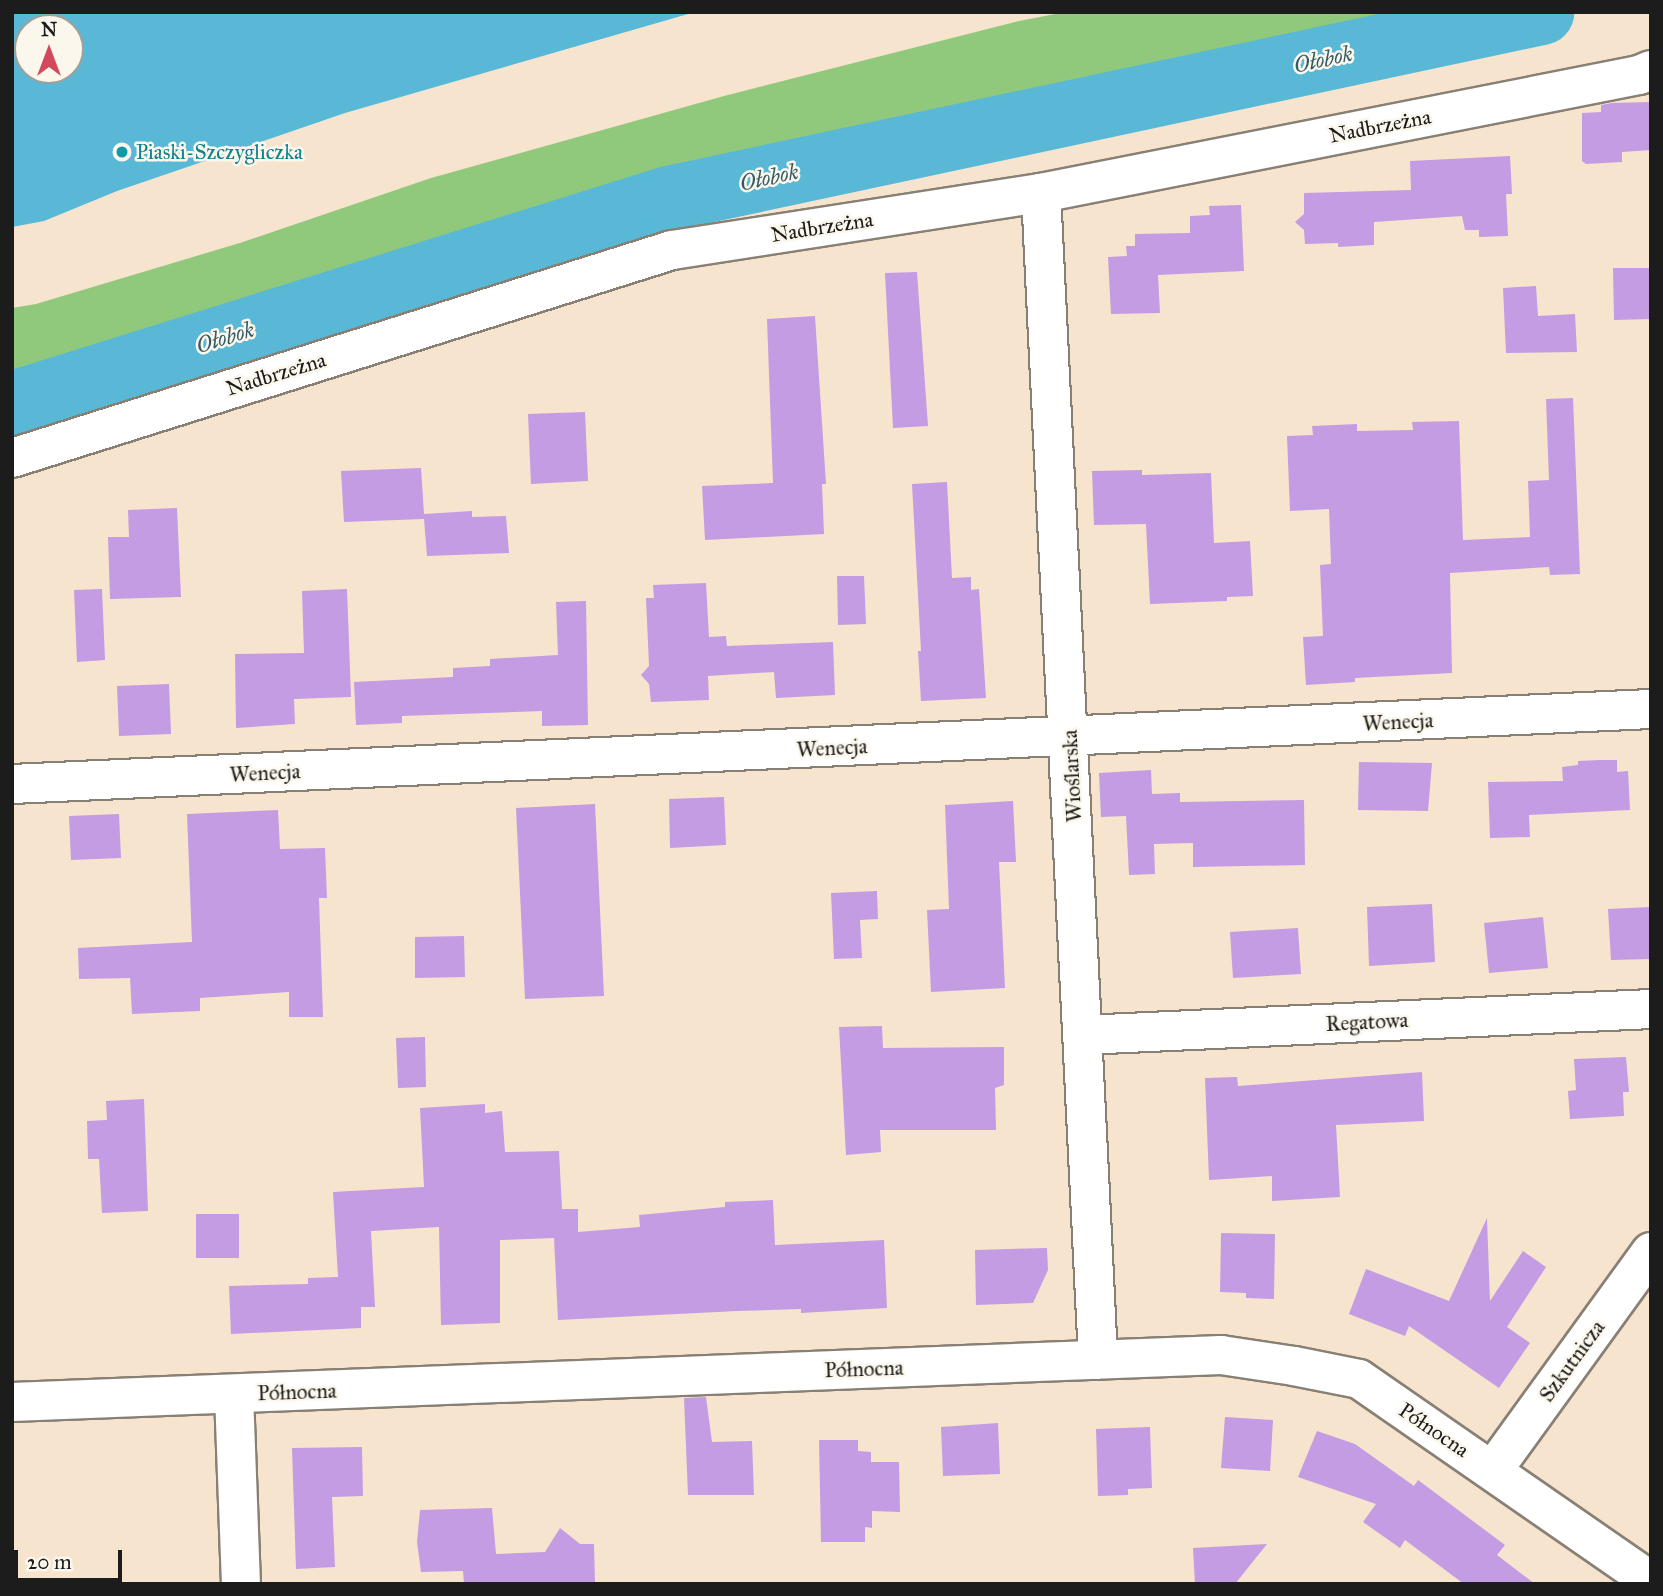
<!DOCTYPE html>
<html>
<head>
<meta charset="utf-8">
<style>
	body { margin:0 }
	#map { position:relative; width:1663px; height:1596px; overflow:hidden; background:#f6e4ce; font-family:"IM FELL Great Primer",serif }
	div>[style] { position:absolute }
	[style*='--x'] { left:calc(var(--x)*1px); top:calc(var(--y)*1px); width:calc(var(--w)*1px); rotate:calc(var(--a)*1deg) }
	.green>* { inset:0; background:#91c97c }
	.water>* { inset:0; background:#58b8d6 }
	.river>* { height:65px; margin:-32.5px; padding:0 32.5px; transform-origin:32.5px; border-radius:32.5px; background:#58b8d6 }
	.building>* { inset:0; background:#c39ce3 }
	.roads { filter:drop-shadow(2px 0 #898075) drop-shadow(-2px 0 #898075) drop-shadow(0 2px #898075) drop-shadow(0 -2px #898075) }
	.street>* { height:38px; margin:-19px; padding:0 19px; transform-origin:19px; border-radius:19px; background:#fff }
	.dots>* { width:19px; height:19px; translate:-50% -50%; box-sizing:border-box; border:4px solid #fbf7ec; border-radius:50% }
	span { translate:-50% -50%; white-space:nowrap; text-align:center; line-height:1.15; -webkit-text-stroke:5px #fbf7ec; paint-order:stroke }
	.street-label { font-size:21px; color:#1c1c1c }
	.culture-label { font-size:21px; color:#0d838f }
	.left { translate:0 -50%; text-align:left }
	.water-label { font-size:23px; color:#345a66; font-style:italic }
	.frame { position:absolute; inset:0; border:14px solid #1c1c1c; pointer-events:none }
	.north { position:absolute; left:14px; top:14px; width:70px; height:70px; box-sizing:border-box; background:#fbf7ec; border:2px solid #a29f99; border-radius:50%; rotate:0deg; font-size:19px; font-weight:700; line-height:28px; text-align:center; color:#1c1c1c }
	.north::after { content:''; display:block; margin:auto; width:24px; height:32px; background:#d1495b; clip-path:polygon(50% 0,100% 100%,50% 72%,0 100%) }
	.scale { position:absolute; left:14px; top:1550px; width:108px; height:32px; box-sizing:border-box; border:4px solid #1c1c1c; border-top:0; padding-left:9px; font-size:21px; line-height:24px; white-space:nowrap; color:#1c1c1c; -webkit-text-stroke:5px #fbf7ec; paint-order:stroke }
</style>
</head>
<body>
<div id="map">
	<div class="green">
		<div style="clip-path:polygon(1066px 12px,1409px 12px,1051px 91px,790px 141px,655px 175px,221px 323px,12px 385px,12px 308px,36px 304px,243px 242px,431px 178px,724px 96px,1019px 21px)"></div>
	</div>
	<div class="water">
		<div style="clip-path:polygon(evenodd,12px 12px,695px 12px,345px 113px,117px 191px,44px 221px,12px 227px,12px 12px,28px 28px,70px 28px,70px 70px,28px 70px,28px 28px)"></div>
	</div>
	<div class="river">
		<div style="--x:12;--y:403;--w:687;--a:-17.35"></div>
		<div style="--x:668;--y:198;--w:893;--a:-12.03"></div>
	</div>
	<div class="building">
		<div style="clip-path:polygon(1651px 102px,1651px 150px,1622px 152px,1622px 162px,1586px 164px,1582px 161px,1582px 113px,1601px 112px,1601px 105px,1612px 103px)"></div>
		<div style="clip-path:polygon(1510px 156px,1512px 194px,1506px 194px,1508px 236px,1479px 237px,1479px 230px,1465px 230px,1462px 216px,1374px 222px,1374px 245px,1338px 247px,1338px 243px,1305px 244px,1304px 230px,1295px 222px,1304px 214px,1304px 193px,1411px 190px,1410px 161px)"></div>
		<div style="clip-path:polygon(1241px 205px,1244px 271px,1158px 275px,1160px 313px,1111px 314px,1108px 257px,1127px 256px,1126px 246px,1135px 246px,1135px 234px,1190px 233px,1190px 216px,1210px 215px,1209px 206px)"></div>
		<div style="clip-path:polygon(1613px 268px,1651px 268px,1651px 319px,1614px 320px)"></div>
		<div style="clip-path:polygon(917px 272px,928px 426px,893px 428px,885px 273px)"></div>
		<div style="clip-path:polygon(1536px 286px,1538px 316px,1575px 314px,1577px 352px,1506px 353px,1503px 288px)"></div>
		<div style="clip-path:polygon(815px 316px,826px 484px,822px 484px,824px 534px,705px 540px,702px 486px,773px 483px,767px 319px)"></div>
		<div style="clip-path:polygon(1573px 398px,1580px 574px,1550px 575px,1549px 567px,1450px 573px,1452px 673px,1355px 678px,1355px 682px,1306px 685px,1303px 637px,1323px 636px,1320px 565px,1331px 564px,1329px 509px,1290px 511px,1287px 436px,1313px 435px,1312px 426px,1357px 424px,1357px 431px,1413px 430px,1412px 422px,1459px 421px,1463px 540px,1530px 537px,1528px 481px,1549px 480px,1546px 399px)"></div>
		<div style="clip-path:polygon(585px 412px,588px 481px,531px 484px,528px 414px)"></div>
		<div style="clip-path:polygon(421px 468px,424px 514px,472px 511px,472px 517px,506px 516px,509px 553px,427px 556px,424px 519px,344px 522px,341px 471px)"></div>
		<div style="clip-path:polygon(1142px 470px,1142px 475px,1211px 473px,1214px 543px,1250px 541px,1253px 596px,1227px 597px,1227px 601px,1150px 604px,1146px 524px,1094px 525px,1092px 471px)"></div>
		<div style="clip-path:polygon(947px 482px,952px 578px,971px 577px,971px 590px,979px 589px,986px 698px,921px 701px,918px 651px,921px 651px,912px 484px)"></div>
		<div style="clip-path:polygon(177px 508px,181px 597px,110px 599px,108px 537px,129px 537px,128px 510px)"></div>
		<div style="clip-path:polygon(837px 576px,864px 576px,866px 624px,838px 625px)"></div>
		<div style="clip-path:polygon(706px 583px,709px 637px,726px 636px,727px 646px,833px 642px,835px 695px,776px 698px,774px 672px,708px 676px,709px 700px,651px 702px,649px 684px,641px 675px,649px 666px,646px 598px,654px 598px,653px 585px)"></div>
		<div style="clip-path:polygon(102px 589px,105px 660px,77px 662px,74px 590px)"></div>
		<div style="clip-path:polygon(347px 589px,351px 697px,294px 699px,295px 724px,236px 728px,235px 654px,304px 653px,302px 591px)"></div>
		<div style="clip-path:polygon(586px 601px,588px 725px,542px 726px,542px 711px,402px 716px,402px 723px,356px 725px,354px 682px,453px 677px,453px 668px,490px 666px,490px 659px,558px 655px,556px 602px)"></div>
		<div style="clip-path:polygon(169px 684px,171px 734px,119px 736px,117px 686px)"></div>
		<div style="clip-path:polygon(1600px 760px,1617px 760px,1617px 772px,1628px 771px,1630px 810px,1529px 815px,1530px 837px,1490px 838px,1488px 782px,1563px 781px,1562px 767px,1578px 765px,1578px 761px)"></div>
		<div style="clip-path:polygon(1359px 762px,1432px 763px,1428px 811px,1358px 810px)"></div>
		<div style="clip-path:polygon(1151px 770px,1152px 794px,1180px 793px,1180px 802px,1304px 800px,1305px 865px,1193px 867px,1193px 843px,1154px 844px,1155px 874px,1129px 875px,1126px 816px,1101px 817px,1099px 773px)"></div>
		<div style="clip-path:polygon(724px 797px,726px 845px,670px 848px,669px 799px)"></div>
		<div style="clip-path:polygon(1013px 801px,1016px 862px,999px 862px,1005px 988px,931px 992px,927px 910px,949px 909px,945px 805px)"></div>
		<div style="clip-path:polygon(595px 804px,604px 996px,525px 999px,516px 808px)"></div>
		<div style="clip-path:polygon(278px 810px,280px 849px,325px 848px,327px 898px,319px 898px,323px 1017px,289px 1017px,289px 992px,200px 998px,200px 1011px,132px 1014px,130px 978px,79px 979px,78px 948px,192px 942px,187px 814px)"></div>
		<div style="clip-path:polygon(119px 814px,121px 858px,71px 860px,69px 816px)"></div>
		<div style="clip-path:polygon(877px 891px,878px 919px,860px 920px,862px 958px,834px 959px,831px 893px)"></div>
		<div style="clip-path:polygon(1432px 904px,1435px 962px,1369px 966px,1367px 907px)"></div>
		<div style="clip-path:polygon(1651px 907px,1651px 959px,1611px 960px,1608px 909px)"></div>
		<div style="clip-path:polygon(1543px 917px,1548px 968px,1489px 973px,1484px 923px)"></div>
		<div style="clip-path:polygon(1298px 928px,1301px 974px,1233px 978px,1230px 932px)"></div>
		<div style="clip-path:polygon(464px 936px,465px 977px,415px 978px,415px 937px)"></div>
		<div style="clip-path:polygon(882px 1026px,883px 1048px,1004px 1047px,1004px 1085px,995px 1088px,996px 1130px,880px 1130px,881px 1152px,846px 1155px,839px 1027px)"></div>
		<div style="clip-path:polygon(425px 1037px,426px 1087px,398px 1088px,396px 1038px)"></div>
		<div style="clip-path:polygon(1626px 1057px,1629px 1092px,1623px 1092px,1624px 1116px,1570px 1119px,1568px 1091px,1576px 1090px,1574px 1059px)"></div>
		<div style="clip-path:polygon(1422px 1072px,1424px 1121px,1336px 1125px,1340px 1197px,1272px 1201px,1272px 1176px,1209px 1180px,1205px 1078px,1237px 1077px,1238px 1086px)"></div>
		<div style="clip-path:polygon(144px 1099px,148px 1211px,102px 1213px,99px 1159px,88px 1159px,87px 1121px,107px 1120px,106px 1101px)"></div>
		<div style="clip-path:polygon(485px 1104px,485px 1113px,502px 1111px,505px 1152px,559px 1151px,562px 1209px,578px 1209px,578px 1232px,640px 1227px,639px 1215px,725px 1207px,725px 1202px,773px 1200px,775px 1245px,884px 1240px,887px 1308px,801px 1313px,801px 1309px,737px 1311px,558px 1320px,554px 1238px,500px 1240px,500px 1323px,441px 1325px,439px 1227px,371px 1231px,375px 1307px,361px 1307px,361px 1328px,231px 1334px,229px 1286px,308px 1284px,308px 1278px,338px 1277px,333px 1192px,424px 1187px,420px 1108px)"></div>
		<div style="clip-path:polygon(196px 1214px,239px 1214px,239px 1258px,196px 1258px)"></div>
		<div style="clip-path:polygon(1487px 1218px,1490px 1301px,1523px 1251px,1546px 1267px,1507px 1327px,1530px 1343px,1499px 1388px,1409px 1326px,1405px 1336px,1349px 1314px,1366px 1269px,1449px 1301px)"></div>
		<div style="clip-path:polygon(1221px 1233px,1275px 1234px,1274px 1299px,1246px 1298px,1246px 1293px,1220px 1292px)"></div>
		<div style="clip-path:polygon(1047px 1248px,1048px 1270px,1033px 1303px,976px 1305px,975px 1250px)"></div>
		<div style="clip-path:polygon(706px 1397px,712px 1442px,752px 1441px,754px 1495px,688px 1495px,684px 1398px)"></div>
		<div style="clip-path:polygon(1225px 1417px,1273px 1420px,1270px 1471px,1221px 1468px)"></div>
		<div style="clip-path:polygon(998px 1423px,1000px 1474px,943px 1476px,941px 1427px)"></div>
		<div style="clip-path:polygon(1150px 1427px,1152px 1488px,1128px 1489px,1128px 1495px,1098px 1496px,1096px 1429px)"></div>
		<div style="clip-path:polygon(1317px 1431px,1355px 1444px,1414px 1486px,1418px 1480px,1505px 1545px,1497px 1555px,1535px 1584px,1464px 1584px,1405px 1540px,1400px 1548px,1363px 1522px,1376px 1504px,1298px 1477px)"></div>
		<div style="clip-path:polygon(819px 1440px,858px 1440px,858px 1451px,871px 1452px,871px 1462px,899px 1462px,900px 1512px,872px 1511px,872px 1528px,865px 1527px,865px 1542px,821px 1542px)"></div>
		<div style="clip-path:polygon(362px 1447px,363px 1496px,332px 1497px,335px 1567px,296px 1569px,292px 1448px)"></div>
		<div style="clip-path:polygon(492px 1508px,496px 1554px,545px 1552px,560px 1528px,580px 1544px,594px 1544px,595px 1584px,464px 1584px,463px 1571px,421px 1572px,417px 1542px,420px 1510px)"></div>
		<div style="clip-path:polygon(1267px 1544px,1235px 1584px,1195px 1584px,1193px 1548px)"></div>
	</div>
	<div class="roads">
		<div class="street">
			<div style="--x:1041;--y:193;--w:1168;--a:87.2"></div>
			<div style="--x:12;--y:458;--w:692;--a:-17.49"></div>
			<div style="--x:672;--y:250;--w:373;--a:-8.8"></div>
			<div style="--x:1041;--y:193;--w:610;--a:-11.16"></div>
			<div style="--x:1639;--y:75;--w:13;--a:-23"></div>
			<div style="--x:12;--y:784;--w:1641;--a:-2.62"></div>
			<div style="--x:1083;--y:1035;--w:569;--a:-2.62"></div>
			<div style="--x:234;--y:1394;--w:190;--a:87.9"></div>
			<div style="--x:12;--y:1402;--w:1210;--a:-2.23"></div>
			<div style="--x:1221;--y:1355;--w:74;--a:8.6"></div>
			<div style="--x:1294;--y:1366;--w:66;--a:11.3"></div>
			<div style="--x:1359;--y:1379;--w:355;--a:34.7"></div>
			<div style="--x:1493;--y:1470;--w:269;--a:-54.1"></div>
		</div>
	</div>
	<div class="dots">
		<div style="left:122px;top:152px;background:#0f9aa8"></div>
	</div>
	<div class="street-label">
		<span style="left:1380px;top:126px;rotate:-11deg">Nadbrzeżna</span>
		<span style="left:822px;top:227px;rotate:-9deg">Nadbrzeżna</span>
		<span style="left:276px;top:374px;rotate:-17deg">Nadbrzeżna</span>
		<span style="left:1398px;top:722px;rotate:-3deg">Wenecja</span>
		<span style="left:832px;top:748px;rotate:-3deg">Wenecja</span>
		<span style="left:265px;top:773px;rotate:-3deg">Wenecja</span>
		<span style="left:1072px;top:776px;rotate:-93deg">Wioślarska</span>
		<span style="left:1367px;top:1022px;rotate:-3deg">Regatowa</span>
		<span style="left:1572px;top:1361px;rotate:-54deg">Szkutnicza</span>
		<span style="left:864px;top:1369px;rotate:-2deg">Północna</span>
		<span style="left:297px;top:1392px;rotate:-2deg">Północna</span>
		<span style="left:1434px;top:1430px;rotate:34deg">Północna</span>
	</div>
	<div class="culture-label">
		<span class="left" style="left:136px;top:152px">Piaski-Szczygliczka</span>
	</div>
	<div class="water-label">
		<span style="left:1323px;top:59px;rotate:-12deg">Ołobok</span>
		<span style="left:769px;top:177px;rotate:-12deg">Ołobok</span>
		<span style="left:225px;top:337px;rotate:-17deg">Ołobok</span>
	</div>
	<div class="frame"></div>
	<div class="north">N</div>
	<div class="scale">20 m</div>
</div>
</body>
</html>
